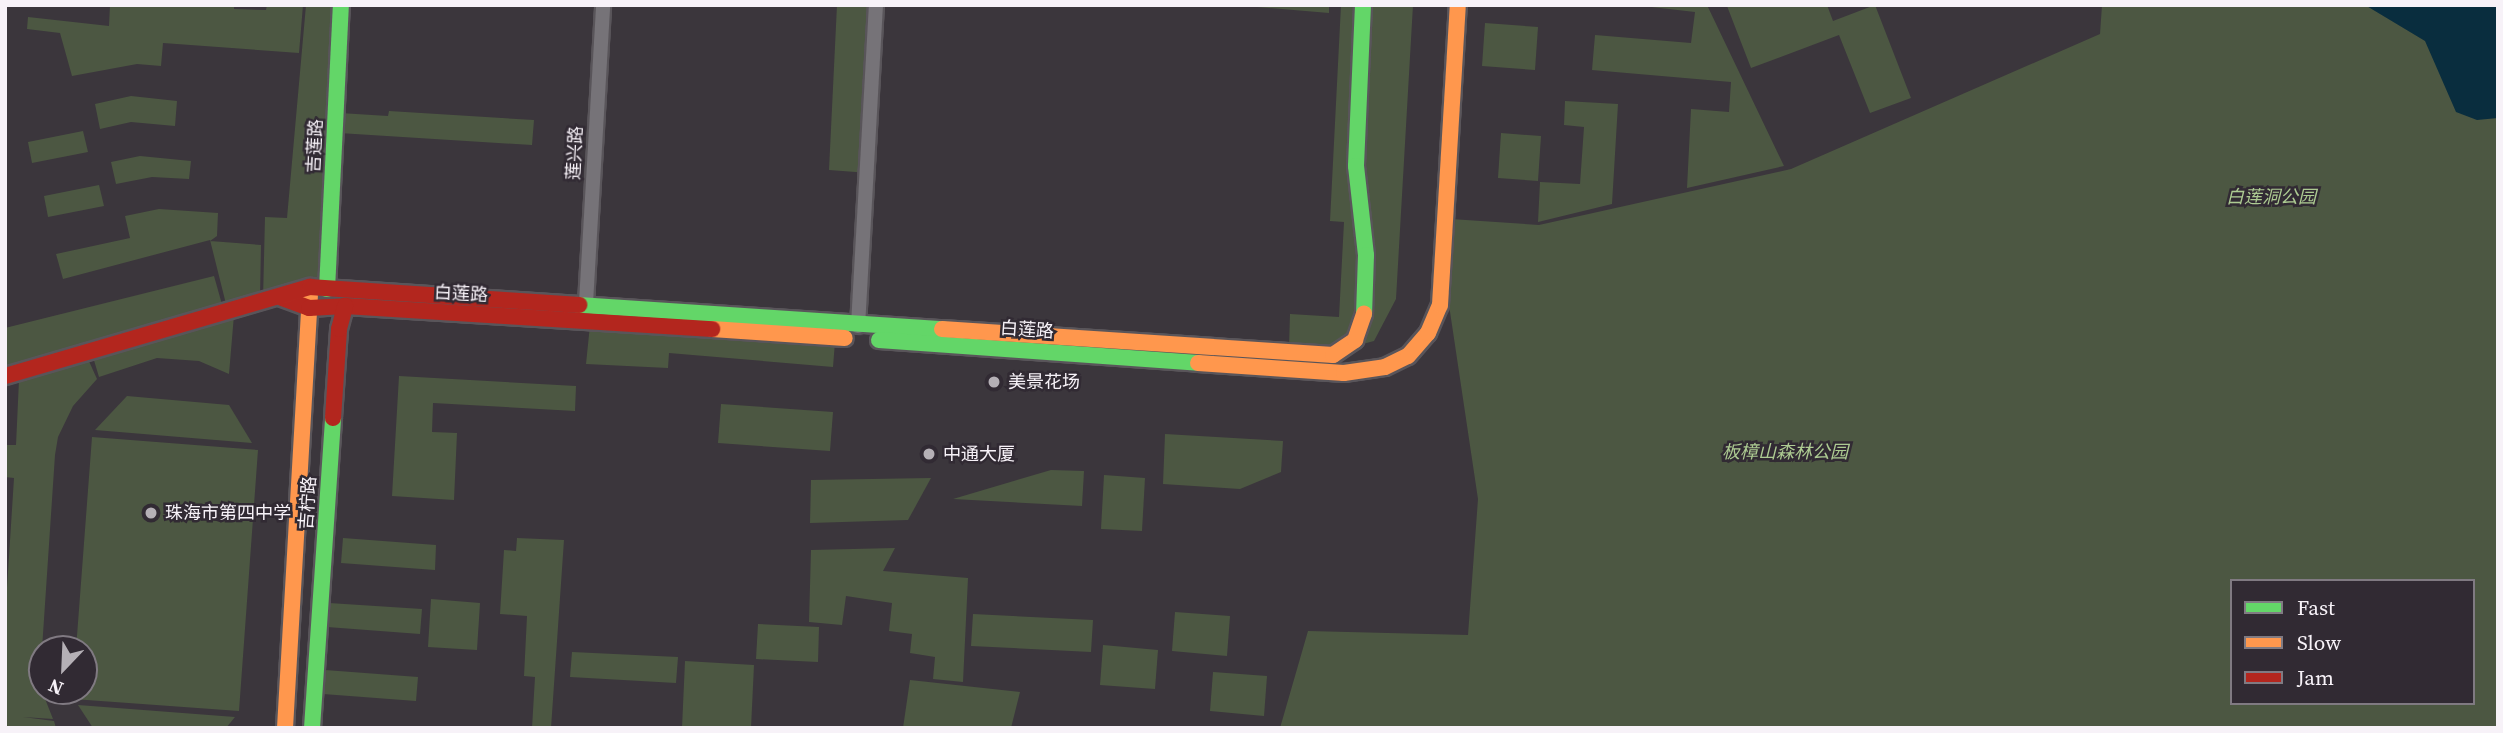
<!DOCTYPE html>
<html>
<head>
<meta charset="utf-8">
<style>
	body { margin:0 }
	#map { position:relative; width:2503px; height:733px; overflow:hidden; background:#3b363c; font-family:"Source Serif 4","Noto Sans SC",serif }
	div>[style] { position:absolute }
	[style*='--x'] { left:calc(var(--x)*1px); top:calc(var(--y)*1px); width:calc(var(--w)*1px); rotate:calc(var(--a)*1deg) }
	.green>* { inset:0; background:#4c5742 }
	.water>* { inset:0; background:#092d3e }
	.roads { filter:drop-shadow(2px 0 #59555a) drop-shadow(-2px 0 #59555a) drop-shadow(0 2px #59555a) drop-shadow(0 -2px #59555a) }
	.street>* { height:14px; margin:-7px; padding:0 7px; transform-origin:7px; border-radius:7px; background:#767378 }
	.fast>* { height:16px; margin:-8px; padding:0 8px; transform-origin:8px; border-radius:8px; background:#63d668 }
	.slow>* { height:16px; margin:-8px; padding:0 8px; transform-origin:8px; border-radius:8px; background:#ff974d }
	.jam>* { height:16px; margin:-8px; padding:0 8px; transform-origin:8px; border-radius:8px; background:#b3261e }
	.dots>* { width:19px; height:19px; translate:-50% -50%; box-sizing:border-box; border:4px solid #312a33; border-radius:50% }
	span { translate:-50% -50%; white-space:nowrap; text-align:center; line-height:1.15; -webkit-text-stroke:5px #312a33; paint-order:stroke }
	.street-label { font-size:18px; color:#f7f2f8 }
	.park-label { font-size:18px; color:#adcb92; font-style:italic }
	.poi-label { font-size:18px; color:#f7f2f8 }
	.left { translate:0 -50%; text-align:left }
	.frame { position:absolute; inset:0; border:7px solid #f7f2f8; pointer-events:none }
	.legend { position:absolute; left:2230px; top:579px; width:245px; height:126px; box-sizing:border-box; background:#312a33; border:2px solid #807a82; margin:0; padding:9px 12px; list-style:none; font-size:21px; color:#f7f2f8 }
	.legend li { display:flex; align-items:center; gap:14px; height:35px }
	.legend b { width:35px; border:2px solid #807a82 }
	.north { position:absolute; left:28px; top:635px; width:70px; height:70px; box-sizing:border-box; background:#312a33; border:2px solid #807a82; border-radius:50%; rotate:203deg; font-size:19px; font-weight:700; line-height:28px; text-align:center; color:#f7f2f8 }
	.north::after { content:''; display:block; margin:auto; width:24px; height:32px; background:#b5b0b6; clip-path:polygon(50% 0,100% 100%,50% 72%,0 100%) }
</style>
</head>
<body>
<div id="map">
	<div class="green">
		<div style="clip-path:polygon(110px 5px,234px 5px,234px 9px,266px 10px,267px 5px,303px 5px,299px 53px,163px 43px,161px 66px,137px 64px,72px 76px,60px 33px,27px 29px,28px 17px,109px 26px)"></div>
		<div style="clip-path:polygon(306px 5px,337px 5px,324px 285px,263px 299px,265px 217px,287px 218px)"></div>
		<div style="clip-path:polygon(837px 5px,880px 5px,869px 173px,829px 170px)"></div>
		<div style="clip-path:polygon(1233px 5px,1329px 5px,1329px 13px)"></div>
		<div style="clip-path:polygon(1341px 5px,1413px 5px,1396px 299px,1374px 341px,1332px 352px,1289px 348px,1290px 314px,1339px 317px,1344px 222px,1330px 221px)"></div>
		<div style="clip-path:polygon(1634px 5px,1707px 5px,1784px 166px,1687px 188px,1691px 109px,1729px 112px,1731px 82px,1592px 70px,1595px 35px,1691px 43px,1695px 12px)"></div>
		<div style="clip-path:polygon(1827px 5px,1833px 21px,1875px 5px,1911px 98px,1870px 113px,1839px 35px,1751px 68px,1727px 6px)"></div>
		<div style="clip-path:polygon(evenodd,2102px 5px,2498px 5px,2498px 728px,1280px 728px,1308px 631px,1468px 635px,1478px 499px,1436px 218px,1539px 225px,1791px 169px,2100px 34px,2102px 5px,2232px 581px,2473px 581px,2473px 703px,2232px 703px,2232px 581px)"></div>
		<div style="clip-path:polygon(1485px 23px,1538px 27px,1535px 70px,1482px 66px)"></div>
		<div style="clip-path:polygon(131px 96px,177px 101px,175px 126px,131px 122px,100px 129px,95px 104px)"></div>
		<div style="clip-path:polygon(1565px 101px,1618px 104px,1612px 204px,1538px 222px,1540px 182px,1580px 184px,1584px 127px,1564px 125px)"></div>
		<div style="clip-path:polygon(389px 111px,534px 120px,532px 145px,339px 133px,340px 113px,388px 116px)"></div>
		<div style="clip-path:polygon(83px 131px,88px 152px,32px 163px,28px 142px)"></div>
		<div style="clip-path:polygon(1501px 133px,1541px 136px,1538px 181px,1498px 178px)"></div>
		<div style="clip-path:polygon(140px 156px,191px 161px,189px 179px,152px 177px,116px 184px,111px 162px)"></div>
		<div style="clip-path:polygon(99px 185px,104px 206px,48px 217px,44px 196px)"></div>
		<div style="clip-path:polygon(159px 209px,218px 213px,217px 236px,210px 241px,261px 245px,260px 298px,227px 308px,210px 240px,63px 279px,56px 254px,130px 238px,125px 216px)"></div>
		<div style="clip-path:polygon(214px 276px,223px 308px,5px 371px,5px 328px)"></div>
		<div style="clip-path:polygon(234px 315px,229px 374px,199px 361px,157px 358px,99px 377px,93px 357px)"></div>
		<div style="clip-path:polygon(590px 325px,835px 342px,833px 367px,669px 353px,668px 368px,586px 364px)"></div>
		<div style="clip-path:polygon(88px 359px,97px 379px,73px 406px,58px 437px,55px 455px,42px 649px,42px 691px,53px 719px,23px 717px,54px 721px,56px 728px,5px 728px,5px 619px,14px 478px,5px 477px,5px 445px,16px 445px,19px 380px)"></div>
		<div style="clip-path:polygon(399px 376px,576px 386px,575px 411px,433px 403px,432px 432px,457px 433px,454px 500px,392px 496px)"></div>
		<div style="clip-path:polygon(127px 396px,229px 405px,252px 443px,95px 430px)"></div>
		<div style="clip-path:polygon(721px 404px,833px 412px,830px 451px,718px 443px)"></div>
		<div style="clip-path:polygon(1165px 434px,1283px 441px,1281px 472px,1240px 489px,1163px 484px)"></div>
		<div style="clip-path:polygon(92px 437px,258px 450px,239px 711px,73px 699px,73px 691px,84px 691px,84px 649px,76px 649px)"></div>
		<div style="clip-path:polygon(1051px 470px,1084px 471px,1082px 506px,953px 499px)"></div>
		<div style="clip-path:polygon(1104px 475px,1145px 478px,1142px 531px,1101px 529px)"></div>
		<div style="clip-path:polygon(931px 478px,908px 520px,810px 523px,811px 480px)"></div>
		<div style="clip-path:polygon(343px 538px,436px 545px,435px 570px,341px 563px)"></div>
		<div style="clip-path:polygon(517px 538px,564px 540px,551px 728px,532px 728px,535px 677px,524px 676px,527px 616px,500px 614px,504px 550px,516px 551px)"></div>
		<div style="clip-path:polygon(895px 548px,883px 571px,968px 578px,963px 682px,933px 679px,935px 657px,910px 653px,912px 634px,889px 631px,892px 603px,846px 596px,842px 625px,809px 622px,811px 550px)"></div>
		<div style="clip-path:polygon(431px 599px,480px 603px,477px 650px,428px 647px)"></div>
		<div style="clip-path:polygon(329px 603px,422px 609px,420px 634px,327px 627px)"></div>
		<div style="clip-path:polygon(1175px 612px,1230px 616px,1227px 656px,1172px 651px)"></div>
		<div style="clip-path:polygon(973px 614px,1093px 620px,1091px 652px,971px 646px)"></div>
		<div style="clip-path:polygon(758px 624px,819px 627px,818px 662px,756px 659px)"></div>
		<div style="clip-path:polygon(1103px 645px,1158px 650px,1155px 689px,1100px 685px)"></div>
		<div style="clip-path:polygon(572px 652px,678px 657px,676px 683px,570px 677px)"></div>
		<div style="clip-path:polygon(685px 661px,754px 665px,751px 728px,682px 728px)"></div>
		<div style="clip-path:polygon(325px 670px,418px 677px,416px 701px,323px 694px)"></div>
		<div style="clip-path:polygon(1213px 672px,1267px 676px,1264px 716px,1210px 711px)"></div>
		<div style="clip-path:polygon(910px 680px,1020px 692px,1011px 728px,903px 728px)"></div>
		<div style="clip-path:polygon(78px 705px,235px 717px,226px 728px,93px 728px)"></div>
	</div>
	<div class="water">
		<div style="clip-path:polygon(2365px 5px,2498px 5px,2498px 118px,2477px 120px,2456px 112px,2425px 41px)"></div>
	</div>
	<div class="roads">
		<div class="street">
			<div style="--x:586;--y:303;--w:298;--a:-86.7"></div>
			<div style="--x:858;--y:326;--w:322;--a:-86.8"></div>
		</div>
		<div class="fast">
			<div style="--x:1363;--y:5;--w:161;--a:92.5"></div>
			<div style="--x:1356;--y:166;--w:90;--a:83.6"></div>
			<div style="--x:1366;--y:255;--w:59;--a:91.9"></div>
			<div style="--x:327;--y:289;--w:284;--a:-87.2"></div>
			<div style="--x:579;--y:305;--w:364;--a:3.8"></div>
			<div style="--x:879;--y:340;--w:320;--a:4.1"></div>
			<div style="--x:312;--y:728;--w:311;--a:-86.1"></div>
		</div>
		<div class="slow">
			<div style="--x:712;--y:329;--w:133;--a:3.9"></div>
			<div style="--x:942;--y:329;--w:392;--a:3.8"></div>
			<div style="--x:1333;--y:355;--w:27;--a:-34"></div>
			<div style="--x:1355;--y:340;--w:28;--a:-71"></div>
			<div style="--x:1198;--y:363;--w:146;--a:3.9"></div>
			<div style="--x:1344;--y:373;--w:41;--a:-8.3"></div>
			<div style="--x:1385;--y:367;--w:25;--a:-26"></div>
			<div style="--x:1408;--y:356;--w:30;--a:-49"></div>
			<div style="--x:1428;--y:333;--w:30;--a:-67"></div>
			<div style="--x:1440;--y:305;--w:301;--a:-86.6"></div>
			<div style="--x:285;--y:728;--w:433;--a:-86.7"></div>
		</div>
		<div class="jam">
			<div style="--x:282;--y:298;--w:29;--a:20"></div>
			<div style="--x:309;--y:308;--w:36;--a:-3"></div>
			<div style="--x:345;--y:306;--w:368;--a:3.6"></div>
			<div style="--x:5;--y:376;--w:318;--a:-16.3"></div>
			<div style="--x:310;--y:287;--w:270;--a:3.8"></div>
			<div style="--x:333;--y:418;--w:89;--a:-86.1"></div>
			<div style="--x:339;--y:329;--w:24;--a:-75"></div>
		</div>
	</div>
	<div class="dots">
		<div style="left:994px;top:382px;background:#b5b0b6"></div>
		<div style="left:929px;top:454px;background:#b5b0b6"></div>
		<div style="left:151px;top:513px;background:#b5b0b6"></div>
	</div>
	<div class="street-label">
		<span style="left:315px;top:146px;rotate:-87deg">吉莲路</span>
		<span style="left:575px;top:153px;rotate:-87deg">莲兴路</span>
		<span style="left:461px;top:294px;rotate:3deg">白莲路</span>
		<span style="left:1027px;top:330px;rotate:4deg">白莲路</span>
		<span style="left:308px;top:503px;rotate:-86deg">吉柠路</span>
	</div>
	<div class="park-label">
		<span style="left:2271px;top:197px">白莲洞公园</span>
		<span style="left:1785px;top:452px">板樟山森林公园</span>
	</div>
	<div class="poi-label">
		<span class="left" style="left:1008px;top:382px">美景花场</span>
		<span class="left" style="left:943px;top:454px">中通大厦</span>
		<span class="left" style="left:165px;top:513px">珠海市第四中学</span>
	</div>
	<div class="frame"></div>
	<ul class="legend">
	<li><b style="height:9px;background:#63d668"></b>Fast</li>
	<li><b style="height:9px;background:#ff974d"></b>Slow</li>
	<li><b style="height:9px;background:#b3261e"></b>Jam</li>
	</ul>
	<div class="north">N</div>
</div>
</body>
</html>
